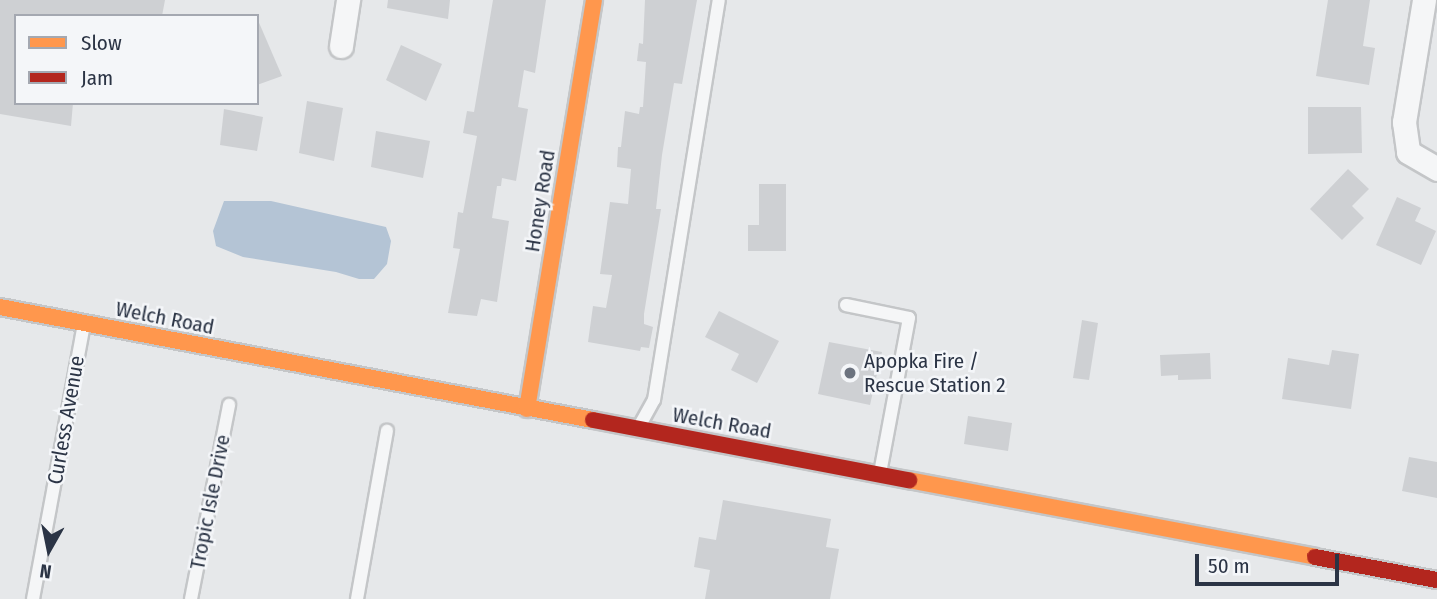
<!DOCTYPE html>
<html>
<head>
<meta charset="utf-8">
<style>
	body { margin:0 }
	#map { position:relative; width:1437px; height:599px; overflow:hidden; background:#e6e8ea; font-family:"Fira Sans Condensed",sans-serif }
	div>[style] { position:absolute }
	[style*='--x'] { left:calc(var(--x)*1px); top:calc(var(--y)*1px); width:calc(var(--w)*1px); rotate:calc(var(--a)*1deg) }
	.water>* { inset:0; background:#b4c4d5 }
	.building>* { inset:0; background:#ced0d3 }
	.roads { filter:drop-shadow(2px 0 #c4c6c8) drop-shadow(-2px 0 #c4c6c8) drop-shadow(0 2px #c4c6c8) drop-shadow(0 -2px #c4c6c8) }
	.lane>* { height:12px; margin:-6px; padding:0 6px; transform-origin:6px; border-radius:6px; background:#f5f6f7 }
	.street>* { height:23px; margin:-11.5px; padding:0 11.5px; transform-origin:11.5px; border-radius:11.5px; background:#f5f6f7 }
	.slow>* { height:16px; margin:-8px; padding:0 8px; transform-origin:8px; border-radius:8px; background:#ff974d }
	.jam>* { height:16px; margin:-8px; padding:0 8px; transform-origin:8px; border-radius:8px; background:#b3261e }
	.dots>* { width:19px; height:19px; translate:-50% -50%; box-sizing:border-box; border:4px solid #f4f6f9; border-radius:50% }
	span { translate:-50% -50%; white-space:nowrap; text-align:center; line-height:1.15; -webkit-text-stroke:5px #f4f6f9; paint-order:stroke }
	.street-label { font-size:21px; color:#2b3445 }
	.poi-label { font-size:21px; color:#2b3445 }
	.left { translate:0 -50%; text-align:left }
	.legend { position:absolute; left:14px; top:14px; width:245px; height:91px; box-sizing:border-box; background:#f4f6f9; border:2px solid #a4a8b1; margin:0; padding:9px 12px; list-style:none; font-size:21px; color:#2b3445 }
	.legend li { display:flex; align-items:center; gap:14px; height:35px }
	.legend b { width:35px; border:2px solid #a4a8b1 }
	.north { position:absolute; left:14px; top:515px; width:70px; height:70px; -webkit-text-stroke:5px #f4f6f9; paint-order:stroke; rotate:189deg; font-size:19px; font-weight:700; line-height:28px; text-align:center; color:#2b3445 }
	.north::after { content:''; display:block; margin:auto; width:24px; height:32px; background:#2b3445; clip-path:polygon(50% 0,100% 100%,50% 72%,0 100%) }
	.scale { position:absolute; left:1195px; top:554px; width:144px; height:32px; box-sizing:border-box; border:4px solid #2b3445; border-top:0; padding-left:9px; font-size:21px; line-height:24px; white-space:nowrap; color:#2b3445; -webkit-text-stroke:5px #f4f6f9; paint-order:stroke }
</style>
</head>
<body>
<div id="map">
	<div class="water">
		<div style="clip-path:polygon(224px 201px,271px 201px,386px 227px,391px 241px,387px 264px,374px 279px,359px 279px,336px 272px,243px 257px,216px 246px,213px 231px)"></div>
	</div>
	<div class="building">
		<div style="clip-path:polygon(0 0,165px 0,162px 16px,16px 16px,16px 103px,73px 103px,71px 126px,0 114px)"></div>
		<div style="clip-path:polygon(388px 0,450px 0,448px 19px,387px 8px)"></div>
		<div style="clip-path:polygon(493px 0,546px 0,535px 73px,524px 70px,518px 107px,528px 109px,516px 181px,502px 178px,501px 186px,497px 186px,492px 218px,509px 221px,497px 302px,481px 299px,477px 316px,448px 313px,460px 249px,453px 248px,458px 212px,463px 213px,477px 136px,463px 133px,467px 111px,474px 112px)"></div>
		<div style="clip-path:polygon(645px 0,697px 0,682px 84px,674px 83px,662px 155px,656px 209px,661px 209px,644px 314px,644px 324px,653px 327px,649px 348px,641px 347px,640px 351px,588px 342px,593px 306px,606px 308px,612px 275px,600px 274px,610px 202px,628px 204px,631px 169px,617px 167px,618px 147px,621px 147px,625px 111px,639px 114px,640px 107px,643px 107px,646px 62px,637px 61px,639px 43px,643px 44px)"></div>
		<div style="clip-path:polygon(1328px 0,1370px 0,1363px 46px,1375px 48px,1369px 85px,1316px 76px)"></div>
		<div style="clip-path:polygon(257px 18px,282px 76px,257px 85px)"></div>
		<div style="clip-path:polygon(401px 45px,442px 64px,426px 101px,386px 80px)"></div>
		<div style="clip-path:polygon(307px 101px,343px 108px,334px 161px,299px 153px)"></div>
		<div style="clip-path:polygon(1308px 107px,1361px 107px,1362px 153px,1308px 154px)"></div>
		<div style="clip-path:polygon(224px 109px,263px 117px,257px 151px,220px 145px)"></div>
		<div style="clip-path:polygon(376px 131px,430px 141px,423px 178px,371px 167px)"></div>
		<div style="clip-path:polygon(1348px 169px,1369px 189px,1352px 206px,1364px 218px,1342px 240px,1310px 209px)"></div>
		<div style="clip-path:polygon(759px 184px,786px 184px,786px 251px,748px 251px,748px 225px,759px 225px)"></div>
		<div style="clip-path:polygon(1397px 197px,1421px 208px,1415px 221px,1436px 231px,1421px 265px,1376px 245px)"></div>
		<div style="clip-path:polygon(719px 311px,779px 341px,757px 383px,731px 370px,739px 354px,705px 337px)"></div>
		<div style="clip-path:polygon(1082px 320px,1098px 323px,1089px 380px,1073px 378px)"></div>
		<div style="clip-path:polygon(829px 342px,882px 352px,870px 405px,818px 394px)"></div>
		<div style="clip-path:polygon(1332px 350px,1359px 354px,1351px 409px,1282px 399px,1288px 358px,1329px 365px)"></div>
		<div style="clip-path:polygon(1210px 353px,1211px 379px,1178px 380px,1178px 375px,1161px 376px,1160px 355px)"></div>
		<div style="clip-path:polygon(968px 416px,1012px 423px,1008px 451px,964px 444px)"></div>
		<div style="clip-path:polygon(1409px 457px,1437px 462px,1437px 498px,1402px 491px)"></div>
		<div style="clip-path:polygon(723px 500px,831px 519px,826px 547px,839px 549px,830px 599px,705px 599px,710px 570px,694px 567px,699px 537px,716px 540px)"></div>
	</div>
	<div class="roads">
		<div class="lane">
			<div style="--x:846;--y:305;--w:64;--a:11.7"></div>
			<div style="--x:909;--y:318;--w:158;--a:100.6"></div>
			<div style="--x:640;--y:425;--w:29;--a:-61"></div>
			<div style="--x:654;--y:400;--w:405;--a:-80.8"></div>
			<div style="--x:33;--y:599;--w:280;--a:-79.5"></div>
			<div style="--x:191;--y:599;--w:198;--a:-78.9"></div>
			<div style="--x:357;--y:599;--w:171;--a:-79.9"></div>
		</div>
		<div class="street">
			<div style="--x:1424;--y:0;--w:124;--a:99.3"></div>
			<div style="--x:1404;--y:122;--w:30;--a:82"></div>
			<div style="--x:1408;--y:152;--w:34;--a:30"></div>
			<div style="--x:341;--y:46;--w:47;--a:-81.3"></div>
		</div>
		<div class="slow">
			<div style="--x:0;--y:307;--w:604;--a:10.79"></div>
			<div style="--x:527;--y:409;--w:414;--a:-80.7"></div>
			<div style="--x:909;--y:480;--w:413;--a:10.7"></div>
		</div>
		<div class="jam">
			<div style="--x:593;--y:420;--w:322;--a:10.8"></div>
			<div style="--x:1315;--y:557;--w:124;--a:10.7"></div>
		</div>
	</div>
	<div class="dots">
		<div style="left:850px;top:373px;background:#6c737f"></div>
	</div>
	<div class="street-label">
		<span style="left:540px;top:201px;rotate:-81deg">Honey Road</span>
		<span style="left:165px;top:318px;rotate:11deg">Welch Road</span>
		<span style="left:66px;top:420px;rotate:-80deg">Curless Avenue</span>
		<span style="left:722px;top:423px;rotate:10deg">Welch Road</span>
		<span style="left:210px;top:502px;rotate:-79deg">Tropic Isle Drive</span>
	</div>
	<div class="poi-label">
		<span class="left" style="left:864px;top:373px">Apopka Fire /<br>Rescue Station 2</span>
	</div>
	<ul class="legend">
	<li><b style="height:9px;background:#ff974d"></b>Slow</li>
	<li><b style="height:9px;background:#b3261e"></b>Jam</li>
	</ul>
	<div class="north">N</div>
	<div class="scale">50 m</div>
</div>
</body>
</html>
